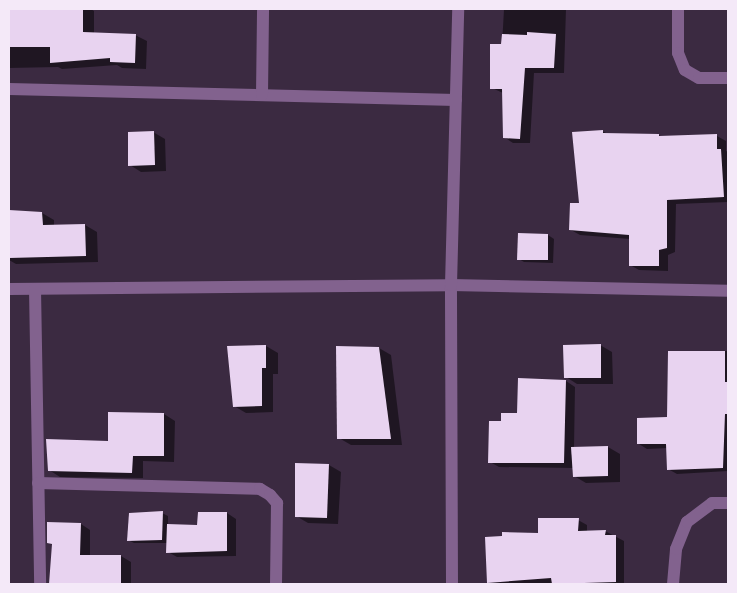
<!DOCTYPE html>
<html>
<head>
<meta charset="utf-8">
<style>
	body { margin:0 }
	#map { position:relative; width:737px; height:593px; overflow:hidden; background:#3b2a41; font-family:Rubik,sans-serif }
	div>[style] { position:absolute }
	[style*='--x'] { left:calc(var(--x)*1px); top:calc(var(--y)*1px); width:calc(var(--w)*1px); rotate:calc(var(--a)*1deg) }
	.shadow>* { inset:0; background:#0007 }
	.building>* { inset:0; background:#e8d3f0 }
	.street>* { height:12px; margin:-6px; padding:0 6px; transform-origin:6px; border-radius:6px; background:#82628e }
	span { translate:-50% -50%; white-space:nowrap; text-align:center; line-height:1.15; -webkit-text-stroke:5px #3b2a41; paint-order:stroke }
	.frame { position:absolute; inset:0; border:10px solid #f4e9f8; pointer-events:none }
</style>
</head>
<body>
<div id="map">
	<div class="shadow">
		<div style="clip-path:polygon(9px 9px,91px 9px,94px 11px,94px 34px,135px 35px,147px 41px,146px 69px,122px 68px,117px 65px,62px 69px,58px 67px,9px 68px)"></div>
		<div style="clip-path:polygon(504px 9px,566px 9px,564px 73px,534px 73px,530px 143px,513px 143px,504px 137px,503px 93px,492px 88px,502px 45px)"></div>
		<div style="clip-path:polygon(602px 131px,608px 134px,659px 135px,662px 137px,717px 136px,726px 141px,726px 151px,728px 152px,728px 202px,676px 204px,675px 252px,668px 255px,668px 271px,639px 270px,630px 265px,630px 239px,580px 235px,571px 230px)"></div>
		<div style="clip-path:polygon(153px 132px,165px 139px,166px 171px,141px 172px,130px 165px)"></div>
		<div style="clip-path:polygon(9px 212px,42px 213px,54px 220px,54px 226px,85px 225px,97px 232px,98px 262px,16px 264px,9px 260px)"></div>
		<div style="clip-path:polygon(548px 235px,554px 239px,553px 263px,524px 262px,519px 259px)"></div>
		<div style="clip-path:polygon(600px 345px,612px 352px,613px 384px,577px 384px,566px 377px)"></div>
		<div style="clip-path:polygon(266px 346px,278px 353px,278px 374px,273px 374px,273px 412px,246px 413px,234px 406px)"></div>
		<div style="clip-path:polygon(379px 348px,391px 355px,402px 445px,351px 445px,339px 438px)"></div>
		<div style="clip-path:polygon(728px 351px,728px 471px,677px 474px,668px 469px,668px 448px,647px 449px,639px 444px,668px 418px,669px 352px)"></div>
		<div style="clip-path:polygon(519px 380px,566px 381px,575px 387px,574px 448px,608px 447px,620px 454px,620px 482px,586px 483px,574px 476px,574px 468px,499px 467px,490px 462px,502px 422px,518px 415px)"></div>
		<div style="clip-path:polygon(164px 414px,175px 421px,174px 462px,143px 461px,143px 478px,60px 477px,49px 470px)"></div>
		<div style="clip-path:polygon(296px 465px,329px 465px,341px 472px,338px 524px,308px 523px,296px 516px)"></div>
		<div style="clip-path:polygon(162px 513px,168px 516px,168px 525px,198px 527px,227px 513px,236px 519px,236px 556px,177px 557px,168px 552px,168px 543px,134px 543px,128px 540px)"></div>
		<div style="clip-path:polygon(578px 520px,587px 525px,587px 532px,605px 531px,624px 541px,624px 584px,488px 584px,487px 538px,539px 534px)"></div>
		<div style="clip-path:polygon(81px 524px,90px 530px,90px 556px,121px 556px,131px 562px,131px 584px,51px 584px,53px 545px,49px 543px)"></div>
	</div>
	<div class="building">
		<div style="clip-path:polygon(9px 9px,83px 9px,83px 32px,136px 34px,135px 63px,110px 62px,110px 58px,50px 63px,50px 47px,9px 47px)"></div>
		<div style="clip-path:polygon(527px 32px,556px 34px,554px 68px,525px 68px,520px 139px,503px 138px,502px 89px,490px 89px,490px 44px,501px 44px,502px 34px,527px 35px)"></div>
		<div style="clip-path:polygon(603px 130px,603px 133px,659px 134px,659px 136px,717px 134px,717px 149px,721px 149px,724px 197px,667px 200px,667px 248px,659px 250px,659px 266px,629px 266px,629px 235px,569px 230px,570px 203px,579px 203px,572px 132px)"></div>
		<div style="clip-path:polygon(154px 131px,155px 165px,128px 166px,128px 132px)"></div>
		<div style="clip-path:polygon(9px 210px,42px 212px,43px 225px,85px 224px,86px 256px,9px 258px)"></div>
		<div style="clip-path:polygon(518px 233px,548px 234px,548px 260px,517px 260px)"></div>
		<div style="clip-path:polygon(601px 344px,601px 378px,564px 378px,563px 345px)"></div>
		<div style="clip-path:polygon(266px 345px,266px 368px,262px 368px,262px 406px,233px 407px,227px 346px)"></div>
		<div style="clip-path:polygon(336px 346px,379px 347px,391px 439px,337px 439px)"></div>
		<div style="clip-path:polygon(668px 351px,725px 351px,725px 382px,728px 382px,728px 414px,725px 414px,723px 468px,667px 470px,666px 444px,637px 444px,637px 418px,667px 417px)"></div>
		<div style="clip-path:polygon(518px 378px,566px 380px,564px 463px,488px 463px,489px 421px,501px 421px,501px 413px,517px 413px)"></div>
		<div style="clip-path:polygon(108px 412px,164px 413px,164px 456px,133px 456px,132px 473px,48px 471px,46px 439px,108px 441px)"></div>
		<div style="clip-path:polygon(608px 446px,608px 476px,573px 477px,571px 447px)"></div>
		<div style="clip-path:polygon(295px 463px,329px 464px,327px 518px,295px 517px)"></div>
		<div style="clip-path:polygon(163px 511px,162px 540px,127px 541px,129px 513px)"></div>
		<div style="clip-path:polygon(198px 512px,227px 512px,227px 551px,166px 553px,167px 524px,197px 525px)"></div>
		<div style="clip-path:polygon(538px 518px,579px 518px,578px 531px,606px 530px,605px 535px,616px 535px,616px 582px,552px 584px,551px 578px,487px 583px,485px 537px,502px 536px,502px 532px,538px 533px)"></div>
		<div style="clip-path:polygon(47px 522px,81px 523px,80px 555px,121px 555px,121px 583px,49px 584px,52px 544px,47px 543px)"></div>
	</div>
	<div class="street">
		<div style="--x:678;--y:9;--w:44;--a:90"></div>
		<div style="--x:678;--y:53;--w:18;--a:68"></div>
		<div style="--x:685;--y:70;--w:16;--a:30"></div>
		<div style="--x:699;--y:78;--w:29;--a:0"></div>
		<div style="--x:9;--y:89;--w:447;--a:1.4"></div>
		<div style="--x:262;--y:95;--w:86;--a:-89.3"></div>
		<div style="--x:9;--y:289;--w:442;--a:-0.5"></div>
		<div style="--x:451;--y:285;--w:277;--a:1.2"></div>
		<div style="--x:35;--y:289;--w:295;--a:89"></div>
		<div style="--x:38;--y:483;--w:222;--a:1.5"></div>
		<div style="--x:260;--y:489;--w:12;--a:31"></div>
		<div style="--x:270;--y:495;--w:11;--a:49"></div>
		<div style="--x:277;--y:503;--w:81;--a:90.7"></div>
		<div style="--x:452;--y:584;--w:299;--a:-90.2"></div>
		<div style="--x:451;--y:285;--w:276;--a:-88.5"></div>
		<div style="--x:673;--y:584;--w:35;--a:-85"></div>
		<div style="--x:676;--y:549;--w:29;--a:-68"></div>
		<div style="--x:687;--y:522;--w:31;--a:-37"></div>
		<div style="--x:712;--y:503;--w:16;--a:0"></div>
	</div>
	<div class="frame"></div>
</div>
</body>
</html>
